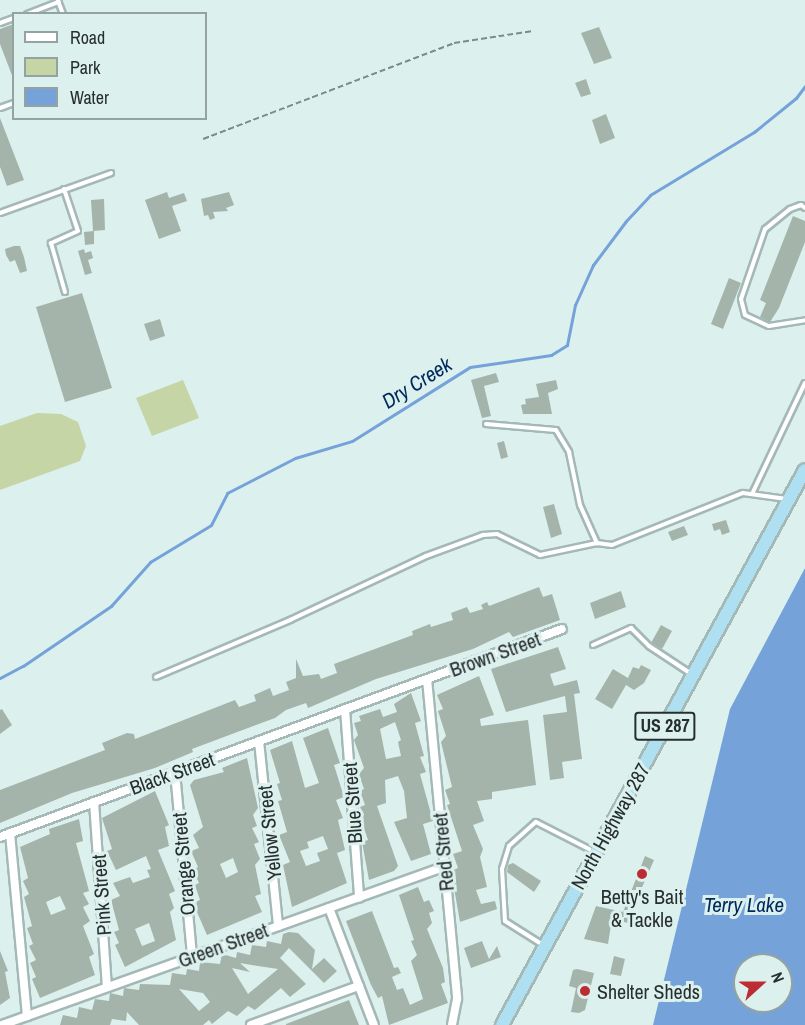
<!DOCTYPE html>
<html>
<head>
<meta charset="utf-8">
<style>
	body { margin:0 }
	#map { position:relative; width:805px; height:1025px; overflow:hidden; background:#dcf0ee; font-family:"Archivo Narrow",sans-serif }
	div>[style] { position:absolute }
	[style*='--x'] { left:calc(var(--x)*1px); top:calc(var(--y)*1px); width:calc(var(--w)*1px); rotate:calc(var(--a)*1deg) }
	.green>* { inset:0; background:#c5d5a5 }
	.water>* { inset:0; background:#76a2da }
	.stream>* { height:3px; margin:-1.5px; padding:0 1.5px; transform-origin:1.5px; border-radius:1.5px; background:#76a2da }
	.building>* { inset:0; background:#a5b4aa }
	.path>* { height:1.5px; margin-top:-0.75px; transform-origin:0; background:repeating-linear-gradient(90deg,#7c8a88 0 6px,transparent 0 9px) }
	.roads { filter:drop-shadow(2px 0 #a4b8b6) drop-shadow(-2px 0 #a4b8b6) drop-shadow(0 2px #a4b8b6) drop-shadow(0 -2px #a4b8b6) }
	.service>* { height:4px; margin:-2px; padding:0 2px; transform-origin:2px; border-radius:2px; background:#fff }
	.minor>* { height:8px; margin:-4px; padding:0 4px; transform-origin:4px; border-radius:4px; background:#fff }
	.trunk>* { height:12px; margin:-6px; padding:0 6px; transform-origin:6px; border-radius:6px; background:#aee0f2 }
	.dots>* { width:16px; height:16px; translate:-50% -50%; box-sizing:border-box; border:3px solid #dcf0ee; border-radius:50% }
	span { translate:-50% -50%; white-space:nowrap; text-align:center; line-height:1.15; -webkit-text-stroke:6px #dcf0ee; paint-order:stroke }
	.shield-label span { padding:2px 4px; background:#dcf0ee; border:2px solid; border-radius:4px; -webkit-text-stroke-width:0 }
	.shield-label { font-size:18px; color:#272f2e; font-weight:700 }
	.street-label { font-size:20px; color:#272f2e }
	.poi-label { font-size:20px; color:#272f2e }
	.left { translate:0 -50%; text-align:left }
	.water-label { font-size:21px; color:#002a5c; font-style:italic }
	.legend { position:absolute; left:12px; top:12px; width:195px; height:108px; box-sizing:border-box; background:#dcf0ee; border:2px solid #94a3a1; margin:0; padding:8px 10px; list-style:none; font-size:18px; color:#272f2e }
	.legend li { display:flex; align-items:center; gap:12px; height:30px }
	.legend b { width:30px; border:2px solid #94a3a1 }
	.north { position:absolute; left:733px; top:953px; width:60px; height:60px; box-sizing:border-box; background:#dcf0ee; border:2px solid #94a3a1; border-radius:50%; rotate:69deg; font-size:16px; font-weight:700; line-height:24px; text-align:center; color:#272f2e }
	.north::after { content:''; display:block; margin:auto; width:21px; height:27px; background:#bc2c33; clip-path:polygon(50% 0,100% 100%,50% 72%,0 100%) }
</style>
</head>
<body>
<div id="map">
	<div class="green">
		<div style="clip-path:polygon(183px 380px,199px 418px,152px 436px,136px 398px)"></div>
		<div style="clip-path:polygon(37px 413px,61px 414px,78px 422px,86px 446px,80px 461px,0 490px,0 426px)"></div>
	</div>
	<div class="water">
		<div style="clip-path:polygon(evenodd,805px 568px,805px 1025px,653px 1025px,730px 709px,805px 568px,745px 965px,781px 965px,781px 1001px,745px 1001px,745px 965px)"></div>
	</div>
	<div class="stream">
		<div style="--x:0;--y:678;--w:26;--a:-28"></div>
		<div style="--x:23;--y:666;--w:107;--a:-34.3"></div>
		<div style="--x:111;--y:606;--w:59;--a:-48.4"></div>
		<div style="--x:150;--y:562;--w:71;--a:-31.2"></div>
		<div style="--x:211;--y:525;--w:36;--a:-63"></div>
		<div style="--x:227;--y:493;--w:76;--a:-27.2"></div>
		<div style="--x:295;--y:458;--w:59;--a:-16.6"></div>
		<div style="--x:352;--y:441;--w:139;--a:-32.1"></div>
		<div style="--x:470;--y:367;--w:82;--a:-8.4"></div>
		<div style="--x:551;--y:355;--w:19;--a:-32"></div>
		<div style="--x:567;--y:345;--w:41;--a:-78.7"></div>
		<div style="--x:575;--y:305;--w:44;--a:-65.8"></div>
		<div style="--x:593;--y:265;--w:55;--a:-53.1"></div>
		<div style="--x:626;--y:221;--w:35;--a:-47"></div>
		<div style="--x:650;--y:195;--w:122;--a:-31.2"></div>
		<div style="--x:754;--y:132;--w:54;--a:-39"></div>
		<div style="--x:796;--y:98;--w:15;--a:-53"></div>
	</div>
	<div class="building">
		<div style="clip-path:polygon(14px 24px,14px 78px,13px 78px,0 44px,0 29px)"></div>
		<div style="clip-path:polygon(599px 27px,612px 58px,594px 64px,581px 33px)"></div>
		<div style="clip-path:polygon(586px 79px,591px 94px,581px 97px,575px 83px)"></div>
		<div style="clip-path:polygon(606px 114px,615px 138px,600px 144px,592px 120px)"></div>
		<div style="clip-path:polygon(0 118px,24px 180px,7px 186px,0 167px)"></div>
		<div style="clip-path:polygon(167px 192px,169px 198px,184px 193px,187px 201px,172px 206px,181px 231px,159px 239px,145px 200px)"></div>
		<div style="clip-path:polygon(229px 192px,234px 205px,226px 208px,228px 211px,213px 212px,215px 218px,210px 220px,208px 215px,204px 216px,201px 199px)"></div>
		<div style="clip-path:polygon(104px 199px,105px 230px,93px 231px,91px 200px)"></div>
		<div style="clip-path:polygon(793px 216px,805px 221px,805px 242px,779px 308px,770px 322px,760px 317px,766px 303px,760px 300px)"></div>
		<div style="clip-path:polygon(94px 231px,94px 244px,85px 245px,84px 232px)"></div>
		<div style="clip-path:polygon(14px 246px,20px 246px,24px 257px,27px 271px,20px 273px,15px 260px,10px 262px,6px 255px,5px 249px)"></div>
		<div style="clip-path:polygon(84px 249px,85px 253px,91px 251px,93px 258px,88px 260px,92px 273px,85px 275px,78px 251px)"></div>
		<div style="clip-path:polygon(729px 278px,741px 283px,723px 329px,711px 324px)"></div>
		<div style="clip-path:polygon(82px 293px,112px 388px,65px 402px,36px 307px)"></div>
		<div style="clip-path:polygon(160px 319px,165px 336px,150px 341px,144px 324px)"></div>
		<div style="clip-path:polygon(496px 373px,499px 382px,484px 386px,491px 416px,482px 418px,471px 380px)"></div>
		<div style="clip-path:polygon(556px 380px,558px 389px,548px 393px,552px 414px,523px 414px,521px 405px,526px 404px,525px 399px,539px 397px,536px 384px)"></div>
		<div style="clip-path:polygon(504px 441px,508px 457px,501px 459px,497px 443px)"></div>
		<div style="clip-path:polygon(554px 504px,562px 534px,551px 538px,543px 507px)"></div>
		<div style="clip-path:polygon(726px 520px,730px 532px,722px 535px,720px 529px,714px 531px,712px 524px)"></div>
		<div style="clip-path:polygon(684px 526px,688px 535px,672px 541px,668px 532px)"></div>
		<div style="clip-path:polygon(539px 587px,543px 597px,552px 594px,560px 620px,513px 637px,509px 632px,473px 649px,376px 679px,308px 708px,306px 703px,286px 710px,275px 718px,192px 749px,193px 752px,155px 768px,72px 793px,0 823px,0 790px,105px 750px,102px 743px,127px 733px,134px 734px,135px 739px,235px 700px,239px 707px,256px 701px,254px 695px,270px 688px,273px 696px,289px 690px,286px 682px,296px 678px,296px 659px,303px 676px,319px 674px,321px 679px,337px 673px,334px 664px,413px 635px,412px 631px,430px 624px,431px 627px,453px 620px,451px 613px,467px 607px,470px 613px,483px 609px,481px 605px,487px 602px,489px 606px)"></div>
		<div style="clip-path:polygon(621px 591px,626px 607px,595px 619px,590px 603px)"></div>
		<div style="clip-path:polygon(661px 625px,672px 631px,662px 649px,651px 643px)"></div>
		<div style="clip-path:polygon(558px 647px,566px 669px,550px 674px,554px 686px,577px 680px,580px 693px,574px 694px,582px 759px,562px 762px,564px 778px,550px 780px,543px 715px,567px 712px,565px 696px,506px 712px,491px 669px)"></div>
		<div style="clip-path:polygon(641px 665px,651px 670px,644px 683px,634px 690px,626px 685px,612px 709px,595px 699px,613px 669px,628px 678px,633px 667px,639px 669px)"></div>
		<div style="clip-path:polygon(479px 676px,494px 715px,480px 719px,481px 726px,528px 720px,536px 785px,492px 792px,492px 799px,477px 801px,484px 821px,473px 825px,483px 849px,480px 857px,487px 887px,476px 890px,481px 904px,495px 901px,497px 909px,460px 922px,451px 871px,458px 868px,453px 854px,462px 851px,447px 805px,450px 804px,445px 790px,452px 787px,441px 742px,446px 736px,438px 711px,443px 709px,437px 695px)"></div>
		<div style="clip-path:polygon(evenodd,411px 693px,421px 721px,415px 723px,424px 756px,420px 757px,426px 772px,420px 774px,433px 821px,423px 824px,431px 854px,411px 861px,394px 822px,407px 818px,404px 791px,398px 776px,385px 780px,386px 803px,377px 806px,398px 866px,394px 871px,369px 880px,362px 842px,368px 840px,360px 817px,364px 815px,360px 807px,365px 805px,360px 791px,364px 789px,359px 774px,364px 768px,354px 740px,358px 735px,354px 723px,361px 721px,359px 716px,380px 709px,383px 717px,397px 712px,394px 704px,411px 693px,395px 722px,401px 740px,398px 742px,401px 756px,386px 759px,380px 729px,395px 722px)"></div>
		<div style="clip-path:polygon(2px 709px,12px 725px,0 734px,0 710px)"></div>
		<div style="clip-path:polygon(evenodd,328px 728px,340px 763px,334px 765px,344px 797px,336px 800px,343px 818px,338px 820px,345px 850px,337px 853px,347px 883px,292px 907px,283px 865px,290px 862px,279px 835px,287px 832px,278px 801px,282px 800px,277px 784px,280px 783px,270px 750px,292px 741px,305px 788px,319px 783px,303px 738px,328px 728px,323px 836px,328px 849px,317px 853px,320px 861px,306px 866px,300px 851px,309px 848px,307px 842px,323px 836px)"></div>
		<div style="clip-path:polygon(evenodd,247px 758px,258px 808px,253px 815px,257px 826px,252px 828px,259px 842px,254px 844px,260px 859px,255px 865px,261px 894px,255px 896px,262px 912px,207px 935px,193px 903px,200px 900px,195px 885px,199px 883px,193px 870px,198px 867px,191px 851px,199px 848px,193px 835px,203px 827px,190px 785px,194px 780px,224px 772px,222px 768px,247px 758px,233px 858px,238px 872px,226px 878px,220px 864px,233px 858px)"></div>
		<div style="clip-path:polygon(evenodd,155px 791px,169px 825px,165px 827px,169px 846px,158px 850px,175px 891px,169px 894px,174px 908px,170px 912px,176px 940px,125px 967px,115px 945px,119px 943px,114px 932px,119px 930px,111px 900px,120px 896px,113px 883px,130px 877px,133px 883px,150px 877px,147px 870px,151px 869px,146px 856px,116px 870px,107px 851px,112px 849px,102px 818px,155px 791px,149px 923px,155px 941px,142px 946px,135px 929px,149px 923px)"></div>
		<div style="clip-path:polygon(evenodd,79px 819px,83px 841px,76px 843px,89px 891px,83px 893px,89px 904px,83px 907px,90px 921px,83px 926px,94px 954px,89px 957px,95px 975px,40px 998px,32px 979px,36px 977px,30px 963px,36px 960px,29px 946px,33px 944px,27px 928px,32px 926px,24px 897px,29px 894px,23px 881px,28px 878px,20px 847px,50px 834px,49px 829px,79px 819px,60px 896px,66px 909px,51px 915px,46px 902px,60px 896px)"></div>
		<div style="clip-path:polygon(645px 856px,654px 860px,640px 892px,637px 891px,628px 923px,612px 919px,608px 944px,584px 939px,596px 906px,623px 912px)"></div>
		<div style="clip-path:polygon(513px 863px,541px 881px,534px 892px,507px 872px,508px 865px)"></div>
		<div style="clip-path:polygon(418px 887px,424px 902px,429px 900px,434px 911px,429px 913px,432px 923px,427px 929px,443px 968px,445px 982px,441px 984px,448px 1003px,389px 1025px,382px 996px,378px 998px,371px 985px,346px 921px,372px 911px,394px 968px,398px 967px,401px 973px,392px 977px,397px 990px,403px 988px,410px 1005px,423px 999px,411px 961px,417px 955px,411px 941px,414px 940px,399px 895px)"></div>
		<div style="clip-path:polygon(evenodd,289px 932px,298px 933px,315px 950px,312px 969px,324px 958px,337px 971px,324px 983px,289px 948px,280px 958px,306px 984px,290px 997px,281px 988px,255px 1010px,248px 1006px,237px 1016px,228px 1011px,212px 1024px,209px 1020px,203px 1025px,139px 1025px,127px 1012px,126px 1021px,112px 1019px,110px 1025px,60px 1025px,63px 1015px,77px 1018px,79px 1007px,92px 1010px,95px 999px,109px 1001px,110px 993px,123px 996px,124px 988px,139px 990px,140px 984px,170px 985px,172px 973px,186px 975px,187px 969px,199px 971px,200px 962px,220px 964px,222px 954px,236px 958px,237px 952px,250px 955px,252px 945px,266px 947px,267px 941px,281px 944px,283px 934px,289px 932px,240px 963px,258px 966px,278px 969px,248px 994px,232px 968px,250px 972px,240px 963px,289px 932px,179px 989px,203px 993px,210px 1002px,199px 1011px,179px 989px)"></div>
		<div style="clip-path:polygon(482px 941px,489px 959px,497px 946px,501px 957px,471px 968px,464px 948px)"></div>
		<div style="clip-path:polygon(0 951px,8px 971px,5px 972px,10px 998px,0 1005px)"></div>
		<div style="clip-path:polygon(614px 956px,625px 959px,621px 976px,610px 974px)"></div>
		<div style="clip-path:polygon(577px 969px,594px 973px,585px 1010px,579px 1013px,571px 1012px,576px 988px,569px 986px,573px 970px)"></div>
		<div style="clip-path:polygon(349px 1000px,359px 1025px,286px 1025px,286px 1024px)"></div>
	</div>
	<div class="path">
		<div style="--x:203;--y:139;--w:269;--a:-20.9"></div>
		<div style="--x:454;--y:43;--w:80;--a:-8.6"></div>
	</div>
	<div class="roads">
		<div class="service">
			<div style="--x:58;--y:1;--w:14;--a:69"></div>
			<div style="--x:27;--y:14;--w:34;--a:-21"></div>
			<div style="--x:0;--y:23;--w:15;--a:-20"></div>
			<div style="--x:0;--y:108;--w:15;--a:-20"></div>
			<div style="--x:64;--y:189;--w:44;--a:71.6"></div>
			<div style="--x:78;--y:231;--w:30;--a:156"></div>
			<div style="--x:51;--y:243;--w:51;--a:74.1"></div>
			<div style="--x:805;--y:208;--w:5;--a:-143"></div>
			<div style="--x:801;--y:205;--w:12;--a:160"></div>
			<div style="--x:790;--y:209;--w:32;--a:141"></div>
			<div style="--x:765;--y:229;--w:74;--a:108.9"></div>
			<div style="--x:741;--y:299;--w:16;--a:76"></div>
			<div style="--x:745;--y:315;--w:26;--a:25"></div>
			<div style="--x:769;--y:326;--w:36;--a:-9"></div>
			<div style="--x:0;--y:213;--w:118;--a:-19.8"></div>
			<div style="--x:486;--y:424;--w:70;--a:4.9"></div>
			<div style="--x:556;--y:430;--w:26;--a:59"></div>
			<div style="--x:569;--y:452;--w:54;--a:78.3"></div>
			<div style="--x:580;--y:505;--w:42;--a:65.9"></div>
			<div style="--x:597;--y:543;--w:15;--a:8"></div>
			<div style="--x:612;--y:545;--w:141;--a:-21.7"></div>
			<div style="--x:743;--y:493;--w:44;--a:7.8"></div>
			<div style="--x:752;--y:494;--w:123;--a:-64.5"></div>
			<div style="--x:593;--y:645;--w:42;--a:-24.1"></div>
			<div style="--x:631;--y:628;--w:25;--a:45"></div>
			<div style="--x:649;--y:646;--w:49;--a:33.4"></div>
			<div style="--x:156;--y:677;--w:146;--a:-23"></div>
			<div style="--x:290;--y:620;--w:150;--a:-25.2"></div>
			<div style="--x:426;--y:556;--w:61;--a:-20.2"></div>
			<div style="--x:483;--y:535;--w:14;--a:-4"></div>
			<div style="--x:497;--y:534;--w:48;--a:26"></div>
			<div style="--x:540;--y:555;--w:58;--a:-11.9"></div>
			<div style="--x:543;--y:945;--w:45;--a:-147.7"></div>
			<div style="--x:505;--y:921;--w:52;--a:-93.3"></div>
			<div style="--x:502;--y:869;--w:24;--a:-73"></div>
			<div style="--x:509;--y:846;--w:36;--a:-42"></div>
			<div style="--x:536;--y:822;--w:66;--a:27"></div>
		</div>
		<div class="minor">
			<div style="--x:427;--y:679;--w:321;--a:84.6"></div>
			<div style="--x:457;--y:999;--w:26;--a:101"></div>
			<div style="--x:345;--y:709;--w:189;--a:85.7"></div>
			<div style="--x:259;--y:741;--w:186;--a:84.1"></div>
			<div style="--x:175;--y:772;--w:186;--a:84.7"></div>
			<div style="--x:94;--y:802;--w:185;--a:86"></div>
			<div style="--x:10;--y:833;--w:184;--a:84.7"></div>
			<div style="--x:0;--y:837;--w:599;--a:-20.31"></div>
			<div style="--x:329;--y:908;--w:125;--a:69"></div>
			<div style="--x:2;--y:1025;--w:471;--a:-19.7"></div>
			<div style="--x:251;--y:1025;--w:115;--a:-19.9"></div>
		</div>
		<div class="trunk">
			<div style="--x:502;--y:1025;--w:632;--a:-61.37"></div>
		</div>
	</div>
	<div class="dots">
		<div style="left:642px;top:874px;background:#bc2c33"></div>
		<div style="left:585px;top:991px;background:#bc2c33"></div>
	</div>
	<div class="shield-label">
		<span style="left:665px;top:726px">US 287</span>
	</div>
	<div class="street-label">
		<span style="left:495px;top:654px;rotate:-20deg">Brown Street</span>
		<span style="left:172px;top:773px;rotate:-20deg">Black Street</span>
		<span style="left:352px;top:803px;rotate:-94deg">Blue Street</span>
		<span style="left:610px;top:826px;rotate:-61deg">North Highway 287</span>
		<span style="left:269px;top:833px;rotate:-96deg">Yellow Street</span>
		<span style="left:443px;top:852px;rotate:-95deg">Red Street</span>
		<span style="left:183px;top:864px;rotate:-95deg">Orange Street</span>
		<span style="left:101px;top:895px;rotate:-94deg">Pink Street</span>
		<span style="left:223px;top:945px;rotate:-20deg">Green Street</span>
	</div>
	<div class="poi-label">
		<span style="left:642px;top:908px">Betty's Bait<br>&amp; Tackle</span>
		<span class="left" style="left:597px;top:991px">Shelter Sheds</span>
	</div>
	<div class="water-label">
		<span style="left:417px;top:383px;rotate:-32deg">Dry Creek</span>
		<span style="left:744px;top:905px">Terry Lake</span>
	</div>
	<ul class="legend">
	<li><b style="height:8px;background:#fff"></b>Road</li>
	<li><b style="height:16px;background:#c5d5a5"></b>Park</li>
	<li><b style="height:16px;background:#76a2da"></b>Water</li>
	</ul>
	<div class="north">N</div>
</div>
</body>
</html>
